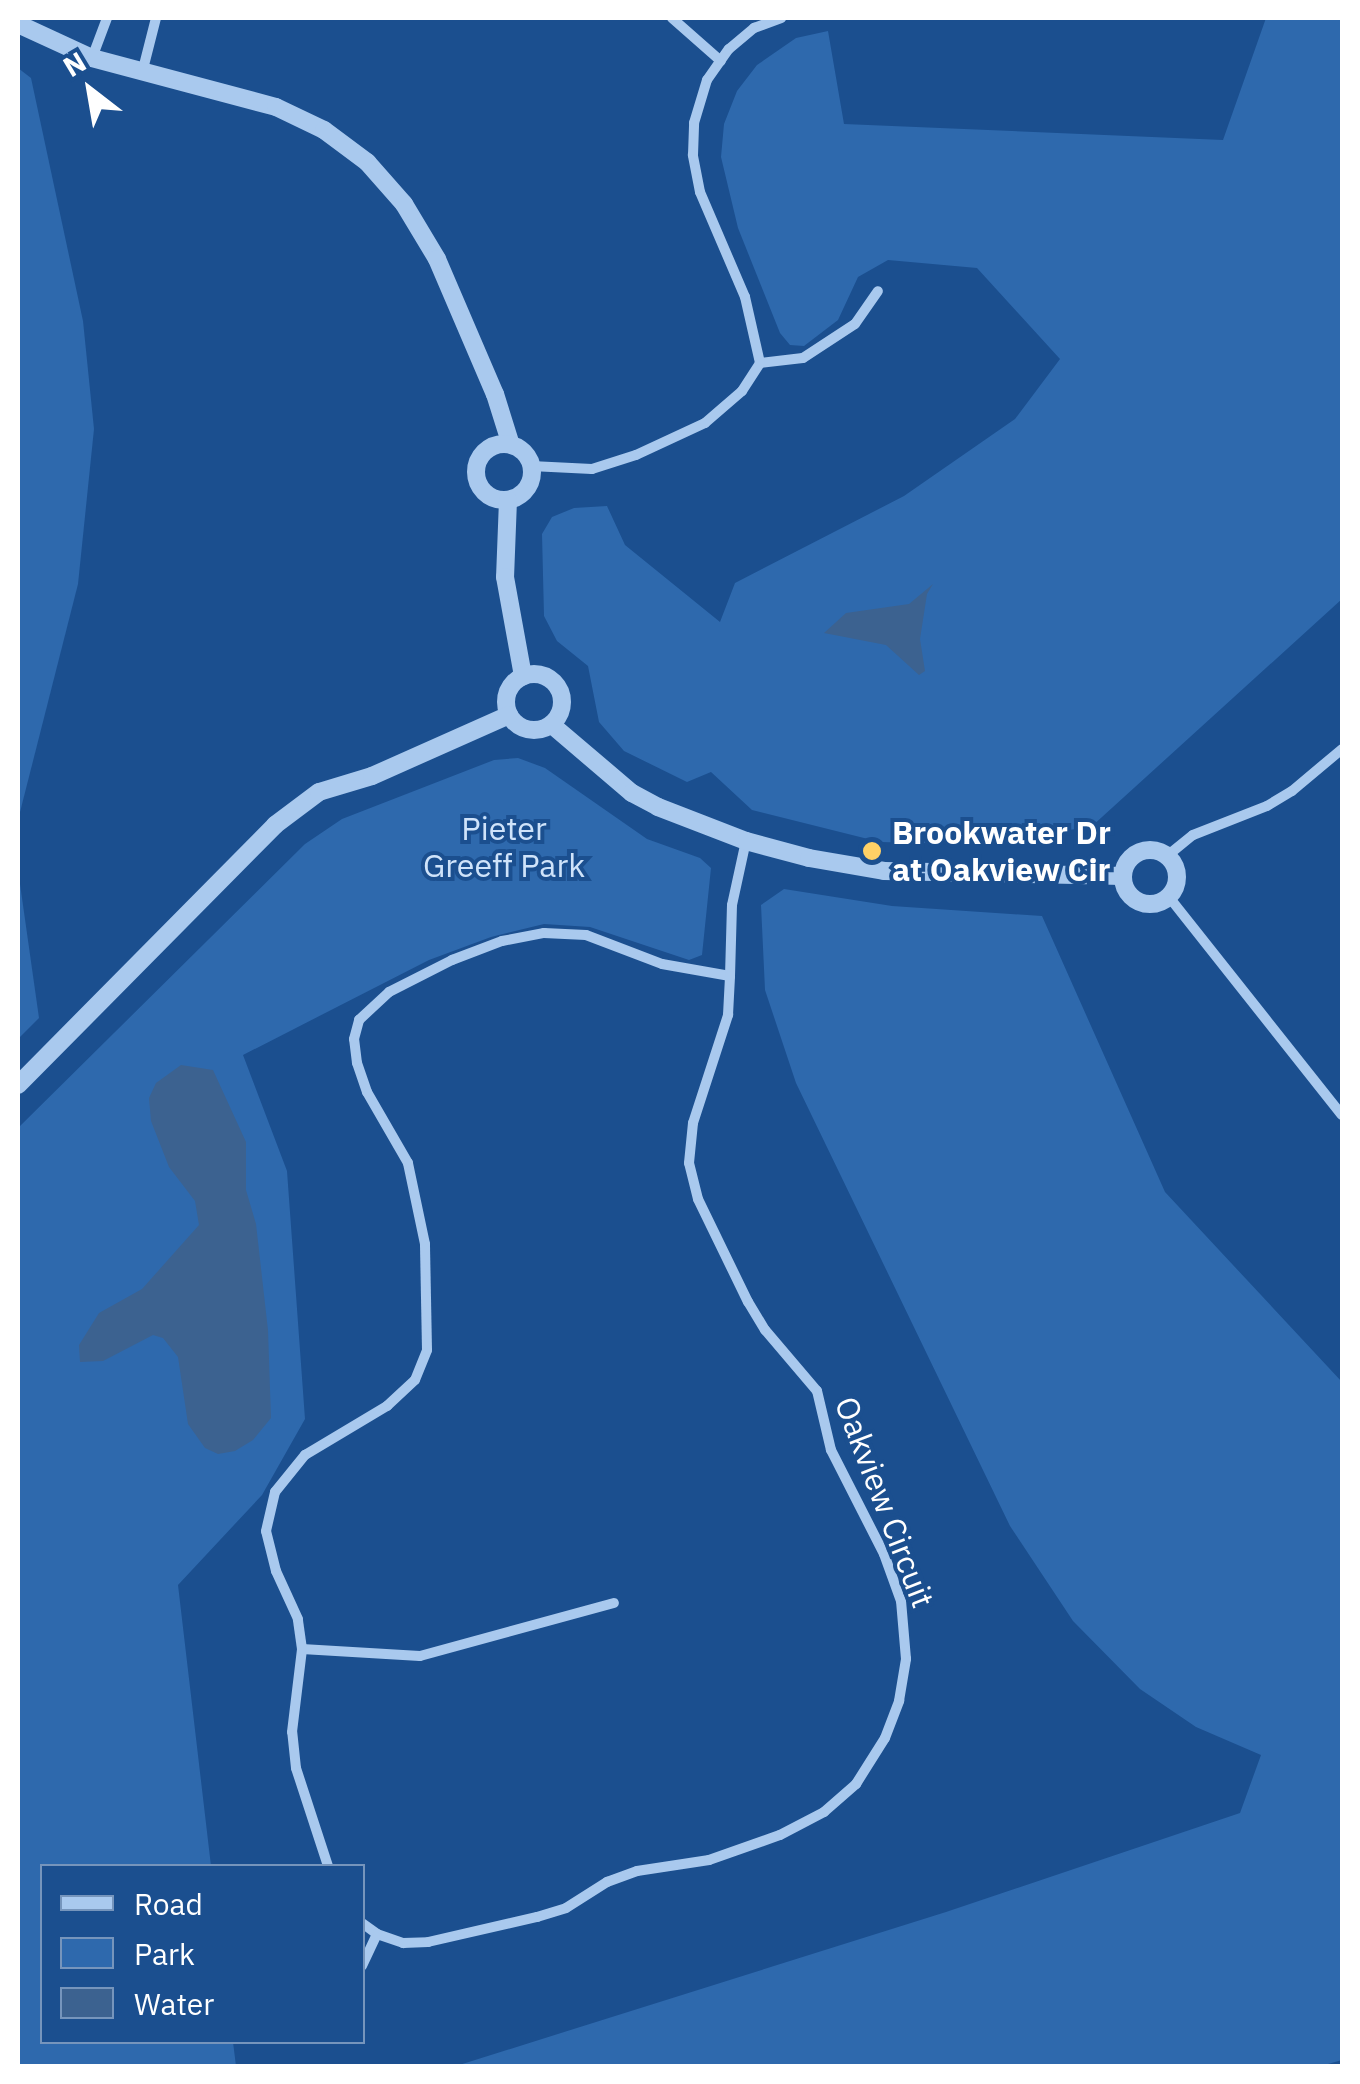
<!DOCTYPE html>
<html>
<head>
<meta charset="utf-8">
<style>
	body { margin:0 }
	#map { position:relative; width:1360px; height:2084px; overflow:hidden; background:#1b4f8f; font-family:"IBM Plex Sans",sans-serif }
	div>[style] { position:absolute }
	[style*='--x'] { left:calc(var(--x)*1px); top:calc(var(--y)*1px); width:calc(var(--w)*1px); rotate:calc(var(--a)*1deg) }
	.green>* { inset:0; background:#2e69ad }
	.water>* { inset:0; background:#3c6290 }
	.minor>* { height:10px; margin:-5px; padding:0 5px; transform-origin:5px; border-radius:5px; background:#a9c9ee }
	.tertiary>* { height:18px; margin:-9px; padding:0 9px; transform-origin:9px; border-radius:9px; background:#a9c9ee }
	.tertiary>.ring { margin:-9px; padding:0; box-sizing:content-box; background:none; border:18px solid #a9c9ee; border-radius:50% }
	.dots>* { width:28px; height:28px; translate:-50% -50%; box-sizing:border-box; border:5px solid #1b4f8f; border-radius:50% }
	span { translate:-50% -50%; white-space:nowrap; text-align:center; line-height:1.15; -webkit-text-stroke:8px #1b4f8f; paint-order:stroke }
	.park-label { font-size:32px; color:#cfe3fa }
	.poi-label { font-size:32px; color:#fff; font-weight:700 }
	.left { translate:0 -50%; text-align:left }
	.street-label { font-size:32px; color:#fff }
	.frame { position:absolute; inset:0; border:20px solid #fff; pointer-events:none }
	.legend { position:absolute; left:40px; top:1864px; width:325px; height:180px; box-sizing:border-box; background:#1b4f8f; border:2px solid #7695bc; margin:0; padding:12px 18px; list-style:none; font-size:30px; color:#fff }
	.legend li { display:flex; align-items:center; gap:20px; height:50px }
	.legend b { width:50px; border:2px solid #7695bc }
	.north { position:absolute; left:40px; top:40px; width:100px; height:100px; -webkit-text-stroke:8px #1b4f8f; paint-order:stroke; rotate:329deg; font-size:28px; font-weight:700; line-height:40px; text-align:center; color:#fff }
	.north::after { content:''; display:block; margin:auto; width:35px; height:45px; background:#fff; clip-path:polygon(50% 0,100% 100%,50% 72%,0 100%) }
</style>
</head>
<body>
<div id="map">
	<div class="green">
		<div style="clip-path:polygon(1266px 18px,1342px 18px,1342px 599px,1091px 827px,965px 844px,880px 842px,752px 810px,711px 772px,687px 782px,624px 751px,599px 722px,588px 666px,557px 641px,544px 616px,542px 534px,552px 517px,574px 508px,607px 506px,625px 545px,720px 622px,735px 583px,904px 496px,1015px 419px,1060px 359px,977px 268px,888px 260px,858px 277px,838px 320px,804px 346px,790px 345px,780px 333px,738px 228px,721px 157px,724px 124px,737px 91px,757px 65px,796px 38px,828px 31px,844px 124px,1223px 140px)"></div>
		<div style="clip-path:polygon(18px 68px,31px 78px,83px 321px,94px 429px,78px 584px,18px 820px)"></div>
		<div style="clip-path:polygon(518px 758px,545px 768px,647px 839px,700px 858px,711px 868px,702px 955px,689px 960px,590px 927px,544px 924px,491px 937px,429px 960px,243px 1055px,287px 1171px,305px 1419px,262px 1495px,178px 1585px,211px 1866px,42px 1866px,42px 2042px,233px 2042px,236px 2066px,18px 2066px,18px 1128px,305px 844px,342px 819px,494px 760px)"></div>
		<div style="clip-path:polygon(18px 870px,39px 1018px,18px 1039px)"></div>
		<div style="clip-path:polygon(784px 889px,892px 906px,1042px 916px,1165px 1192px,1342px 1382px,1342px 2060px,1321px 2066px,456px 2066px,946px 1912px,1240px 1813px,1261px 1755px,1196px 1727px,1140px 1689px,1073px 1621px,1010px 1526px,796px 1083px,765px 990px,761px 905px)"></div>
	</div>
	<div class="water">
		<div style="clip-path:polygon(933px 584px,927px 594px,920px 639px,925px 671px,919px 675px,886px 645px,824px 633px,846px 613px,909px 604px)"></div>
		<div style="clip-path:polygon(181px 1065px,213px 1070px,246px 1142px,246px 1190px,256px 1224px,268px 1330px,271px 1418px,253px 1440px,235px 1451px,218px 1454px,205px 1448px,188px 1424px,178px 1357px,163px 1338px,153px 1335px,103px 1361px,80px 1362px,79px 1345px,99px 1313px,142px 1289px,199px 1225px,195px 1201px,169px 1167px,151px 1121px,149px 1098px,156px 1083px)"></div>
	</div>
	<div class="minor">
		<div style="--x:672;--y:18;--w:65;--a:41.3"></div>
		<div style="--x:92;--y:58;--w:43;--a:-69.4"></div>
		<div style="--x:142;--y:73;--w:57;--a:-75.7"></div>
		<div style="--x:760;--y:363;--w:43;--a:-6.6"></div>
		<div style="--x:803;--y:358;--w:62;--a:-33.2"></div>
		<div style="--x:855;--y:324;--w:40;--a:-55.1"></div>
		<div style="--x:531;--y:466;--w:61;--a:2.8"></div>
		<div style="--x:592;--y:469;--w:46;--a:-17.7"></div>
		<div style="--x:636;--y:455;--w:76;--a:-24.9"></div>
		<div style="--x:705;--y:423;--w:49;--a:-40.9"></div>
		<div style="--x:742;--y:391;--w:33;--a:-57"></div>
		<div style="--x:760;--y:363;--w:68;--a:-102.8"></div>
		<div style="--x:745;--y:297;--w:114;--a:-113.2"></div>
		<div style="--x:700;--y:192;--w:38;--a:-101"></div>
		<div style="--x:693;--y:155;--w:32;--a:-88"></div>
		<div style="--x:694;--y:123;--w:45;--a:-73.2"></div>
		<div style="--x:707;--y:80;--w:38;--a:-55"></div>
		<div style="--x:729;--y:49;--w:33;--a:-40"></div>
		<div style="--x:754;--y:28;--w:29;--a:-20"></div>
		<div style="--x:1167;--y:856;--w:33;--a:-39"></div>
		<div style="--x:1193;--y:835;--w:79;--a:-21.4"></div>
		<div style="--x:1267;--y:806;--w:29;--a:-31"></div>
		<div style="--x:1292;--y:791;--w:65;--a:-40"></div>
		<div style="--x:1169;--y:897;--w:278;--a:51.6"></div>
		<div style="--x:302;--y:1649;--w:118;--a:3.4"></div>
		<div style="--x:420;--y:1656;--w:201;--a:-15.3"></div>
		<div style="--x:328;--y:1866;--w:103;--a:-108.1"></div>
		<div style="--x:296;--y:1768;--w:36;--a:-96"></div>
		<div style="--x:292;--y:1732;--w:84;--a:-83.1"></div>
		<div style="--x:302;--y:1649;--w:30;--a:-98"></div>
		<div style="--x:298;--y:1619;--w:53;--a:-114.6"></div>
		<div style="--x:276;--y:1571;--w:41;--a:-104"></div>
		<div style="--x:266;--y:1531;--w:40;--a:-77"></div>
		<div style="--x:275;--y:1492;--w:48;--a:-51"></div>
		<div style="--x:305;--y:1455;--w:96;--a:-30.9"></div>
		<div style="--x:387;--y:1406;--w:38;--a:-43"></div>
		<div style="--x:415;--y:1380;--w:32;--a:-68"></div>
		<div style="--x:427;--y:1350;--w:106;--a:-91.1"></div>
		<div style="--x:425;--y:1244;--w:83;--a:-101.9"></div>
		<div style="--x:408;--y:1163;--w:82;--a:-120"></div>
		<div style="--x:367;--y:1092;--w:31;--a:-109"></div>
		<div style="--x:357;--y:1063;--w:24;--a:-97"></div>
		<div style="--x:354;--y:1039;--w:20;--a:-75"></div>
		<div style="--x:359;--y:1020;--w:41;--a:-43"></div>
		<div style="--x:389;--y:992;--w:71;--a:-26.9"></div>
		<div style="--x:452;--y:960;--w:53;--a:-20.8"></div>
		<div style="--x:502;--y:941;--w:43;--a:-10.8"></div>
		<div style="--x:544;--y:933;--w:42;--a:2.7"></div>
		<div style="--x:586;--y:935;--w:81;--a:20.9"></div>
		<div style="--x:662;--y:964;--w:69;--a:10"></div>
		<div style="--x:730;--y:976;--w:71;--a:-88.4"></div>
		<div style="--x:732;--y:905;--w:66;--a:-77.7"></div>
		<div style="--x:362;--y:1923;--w:19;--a:36"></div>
		<div style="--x:377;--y:1934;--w:28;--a:19"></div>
		<div style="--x:403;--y:1943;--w:25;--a:-2"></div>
		<div style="--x:428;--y:1942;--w:112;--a:-12.9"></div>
		<div style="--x:537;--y:1917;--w:30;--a:-17"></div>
		<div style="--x:566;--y:1908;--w:49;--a:-32.4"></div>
		<div style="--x:607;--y:1882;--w:32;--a:-20"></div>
		<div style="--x:637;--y:1871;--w:73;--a:-8.7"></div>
		<div style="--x:709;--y:1860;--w:75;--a:-19.4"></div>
		<div style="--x:780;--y:1835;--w:50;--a:-27.6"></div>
		<div style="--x:824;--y:1812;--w:43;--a:-41.2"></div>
		<div style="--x:856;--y:1784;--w:54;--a:-57.8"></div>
		<div style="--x:885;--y:1738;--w:40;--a:-69"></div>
		<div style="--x:899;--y:1701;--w:43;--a:-80.5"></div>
		<div style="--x:906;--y:1659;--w:58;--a:-94.9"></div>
		<div style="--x:901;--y:1601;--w:50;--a:-109.9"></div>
		<div style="--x:884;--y:1554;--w:117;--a:-117"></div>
		<div style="--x:831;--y:1450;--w:61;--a:-103.3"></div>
		<div style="--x:817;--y:1391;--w:80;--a:-130.4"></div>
		<div style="--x:765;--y:1330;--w:33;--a:-121"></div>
		<div style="--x:748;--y:1302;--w:114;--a:-115.9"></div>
		<div style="--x:698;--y:1199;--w:37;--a:-104"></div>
		<div style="--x:689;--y:1163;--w:40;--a:-84.3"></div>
		<div style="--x:693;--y:1123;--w:114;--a:-72"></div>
		<div style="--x:728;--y:1015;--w:39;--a:-87"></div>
		<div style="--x:362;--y:1966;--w:35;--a:-65"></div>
	</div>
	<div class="tertiary">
		<div style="--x:18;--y:24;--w:81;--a:24.7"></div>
		<div style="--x:92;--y:58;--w:190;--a:14.9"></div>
		<div style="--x:276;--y:107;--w:53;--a:25.6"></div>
		<div style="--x:324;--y:130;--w:54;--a:36.7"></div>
		<div style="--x:367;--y:162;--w:56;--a:48.6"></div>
		<div style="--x:404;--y:204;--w:64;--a:59"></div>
		<div style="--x:437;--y:259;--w:147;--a:66.8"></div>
		<div style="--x:495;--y:394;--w:53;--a:72.6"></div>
		<div class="ring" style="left:476px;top:444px;width:38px;height:38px"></div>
		<div style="--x:508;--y:500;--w:77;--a:92.2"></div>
		<div style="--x:505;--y:577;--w:101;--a:79.7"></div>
		<div class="ring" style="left:506px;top:674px;width:38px;height:38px"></div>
		<div style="--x:552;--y:725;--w:105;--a:40.4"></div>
		<div style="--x:632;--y:793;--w:30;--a:28"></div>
		<div style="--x:658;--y:807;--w:94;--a:21.1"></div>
		<div style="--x:746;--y:841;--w:65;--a:15.1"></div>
		<div style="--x:809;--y:858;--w:76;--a:9.8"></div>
		<div style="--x:884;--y:871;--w:239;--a:1.2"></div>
		<div class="ring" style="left:1123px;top:850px;width:36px;height:36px"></div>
		<div style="--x:18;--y:1085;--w:366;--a:-45.3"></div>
		<div style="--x:275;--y:825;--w:55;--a:-36.9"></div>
		<div style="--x:319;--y:792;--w:55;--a:-16.8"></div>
		<div style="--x:372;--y:776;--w:150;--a:-24"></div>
	</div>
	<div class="dots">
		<div style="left:872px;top:851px;background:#ffd166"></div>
	</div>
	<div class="park-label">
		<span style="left:504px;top:847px">Pieter<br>Greeff Park</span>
	</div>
	<div class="poi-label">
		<span class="left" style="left:892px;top:851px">Brookwater Dr<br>at Oakview Cir</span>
	</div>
	<div class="street-label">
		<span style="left:885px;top:1502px;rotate:69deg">Oakview Circuit</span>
	</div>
	<div class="frame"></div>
	<ul class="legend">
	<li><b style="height:12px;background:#a9c9ee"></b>Road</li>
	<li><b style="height:28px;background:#2e69ad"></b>Park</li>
	<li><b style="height:28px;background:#3c6290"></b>Water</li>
	</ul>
	<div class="north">N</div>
</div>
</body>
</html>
